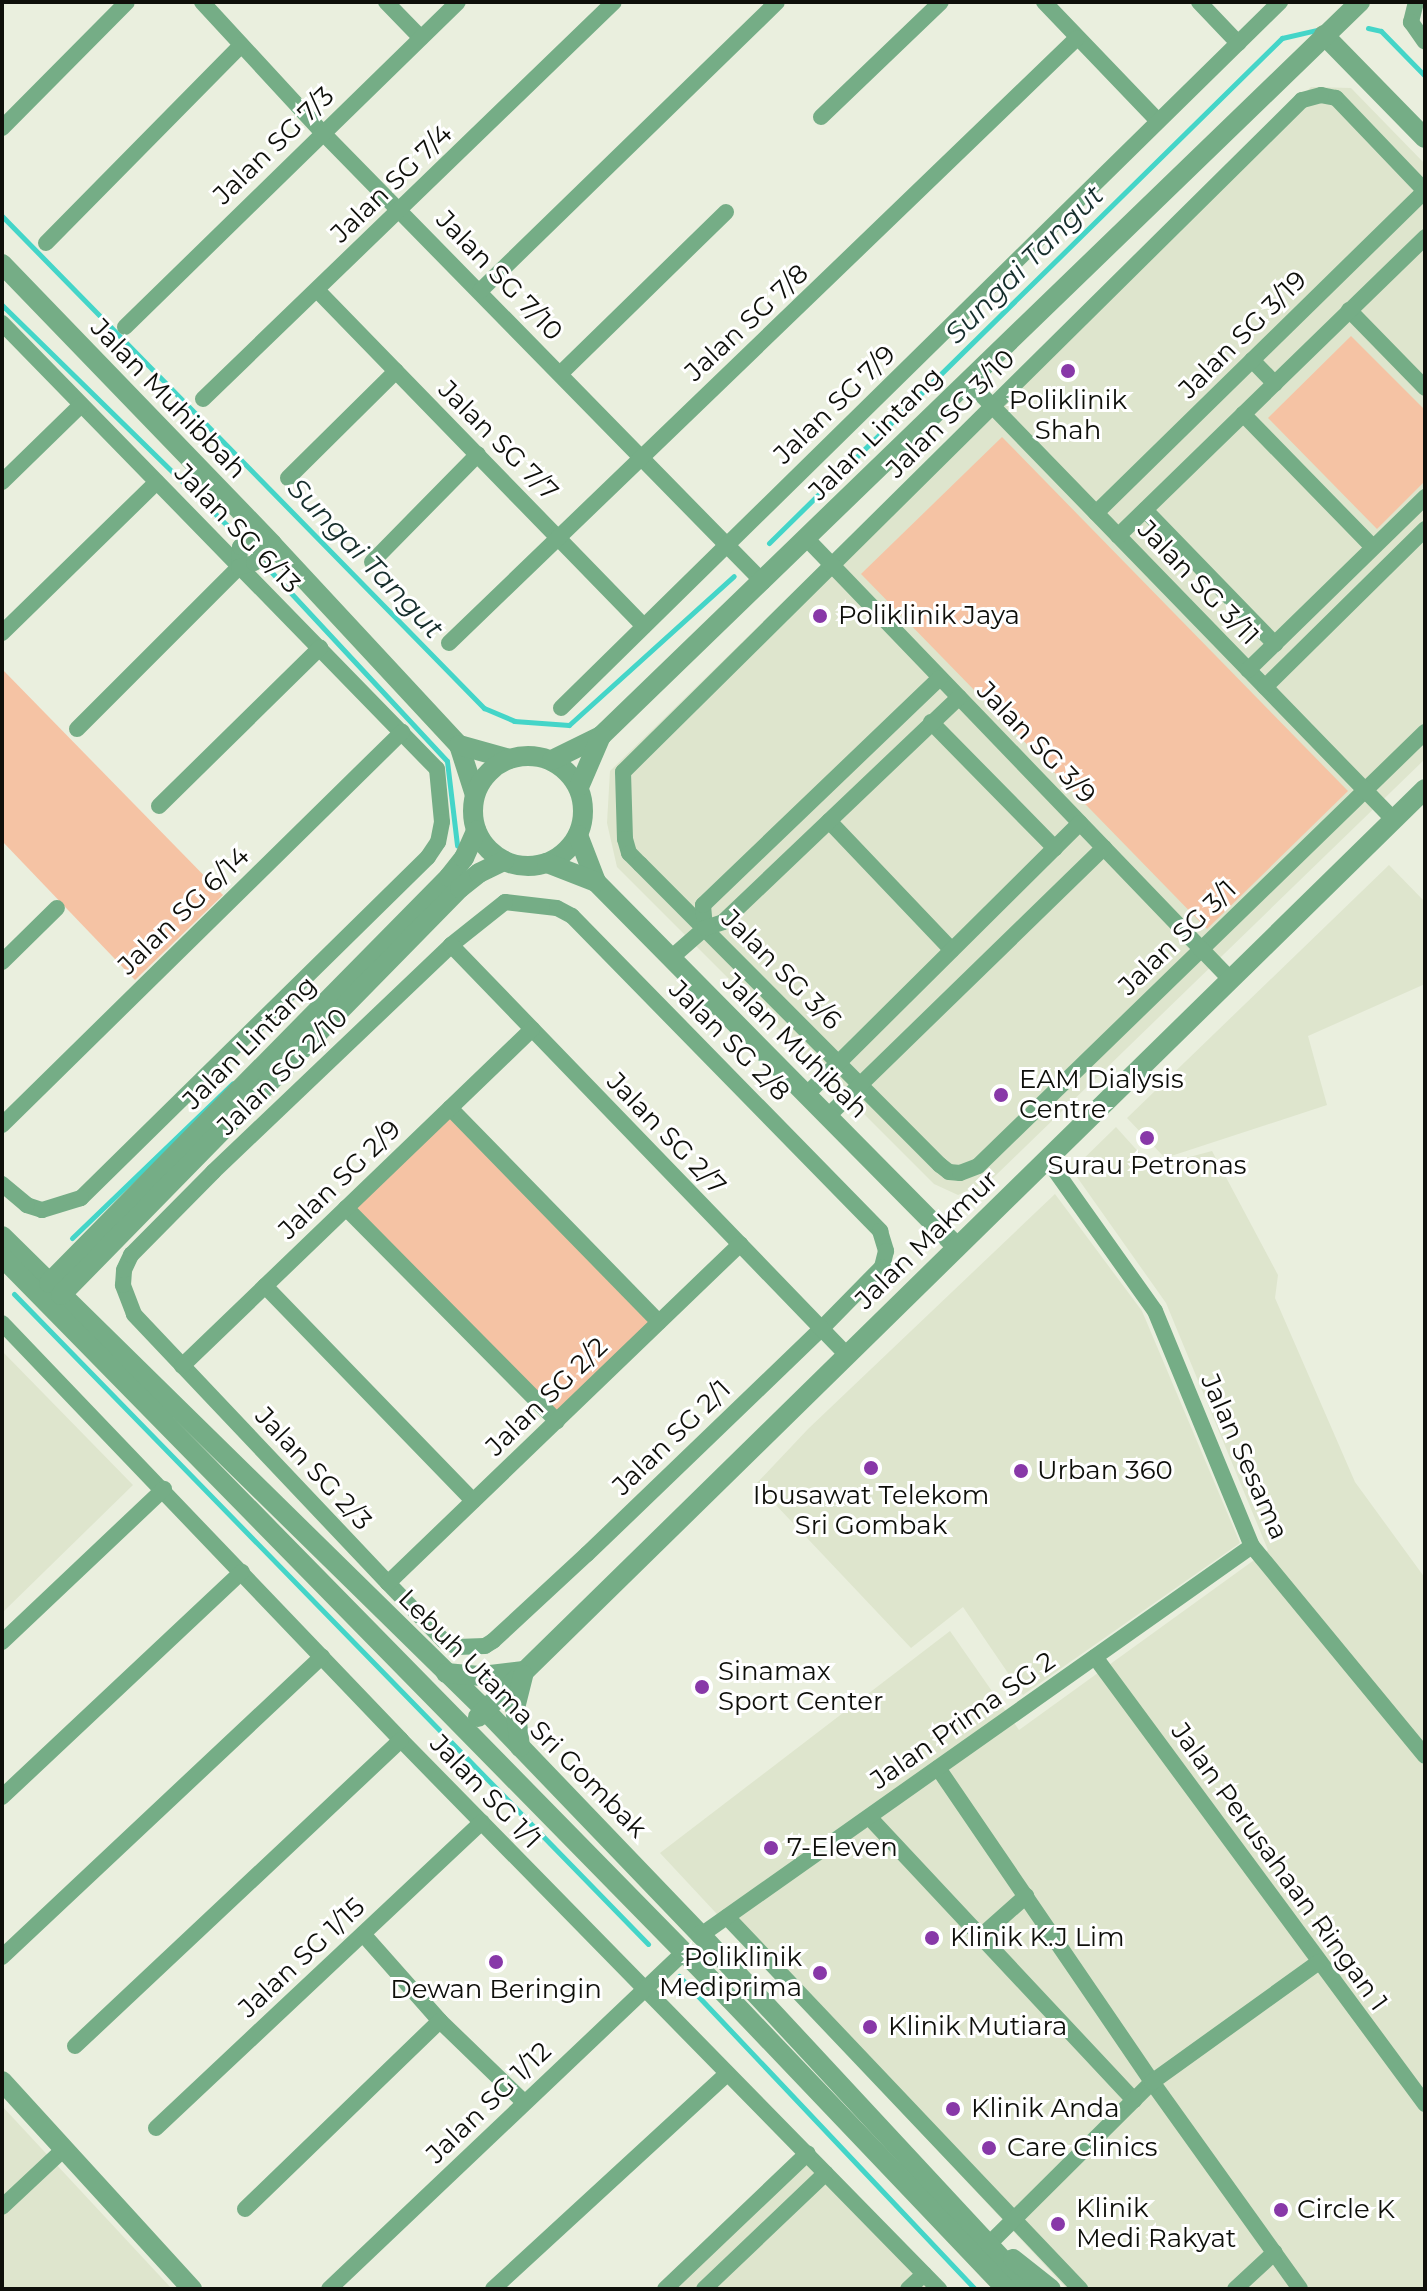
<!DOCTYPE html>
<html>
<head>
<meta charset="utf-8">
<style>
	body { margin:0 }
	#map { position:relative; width:1427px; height:2291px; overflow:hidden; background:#eaefde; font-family:Montserrat,sans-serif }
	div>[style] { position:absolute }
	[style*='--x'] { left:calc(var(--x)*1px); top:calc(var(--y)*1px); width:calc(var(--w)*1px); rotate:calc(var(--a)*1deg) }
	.built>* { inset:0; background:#dee5cd }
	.green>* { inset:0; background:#f5c3a4 }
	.stream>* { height:5px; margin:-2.5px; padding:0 2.5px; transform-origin:2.5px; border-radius:2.5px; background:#44d5c8 }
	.minor>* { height:16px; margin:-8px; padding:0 8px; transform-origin:8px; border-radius:8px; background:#75ad86 }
	.tertiary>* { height:20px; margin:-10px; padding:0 10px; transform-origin:10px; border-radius:10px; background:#75ad86 }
	.tertiary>.ring { margin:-10px; padding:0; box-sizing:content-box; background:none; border:20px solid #75ad86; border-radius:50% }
	.dots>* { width:22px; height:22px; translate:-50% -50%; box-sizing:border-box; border:4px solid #fff; border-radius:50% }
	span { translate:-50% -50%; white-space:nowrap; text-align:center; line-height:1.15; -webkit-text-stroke:6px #fff; paint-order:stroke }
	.street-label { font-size:26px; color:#0e0f0a }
	.poi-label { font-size:26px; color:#0e0f0a }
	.left { translate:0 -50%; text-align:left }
	.right { translate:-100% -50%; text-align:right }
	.water-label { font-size:28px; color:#162e2c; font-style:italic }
	.frame { position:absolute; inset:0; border:4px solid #0e0f0a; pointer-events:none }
</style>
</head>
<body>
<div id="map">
	<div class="built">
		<div style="clip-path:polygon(1311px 87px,1351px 88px,1425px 164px,1425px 759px,992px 1179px,958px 1195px,934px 1184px,617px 867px,607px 823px,610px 771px)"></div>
		<div style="clip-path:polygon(1389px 865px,1425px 902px,1425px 984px,1308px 1036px,1327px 1105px,1165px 1158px,1127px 1118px)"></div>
		<div style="clip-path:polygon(1116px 1127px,1152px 1167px,1212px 1151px,1278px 1275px,1275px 1298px,1355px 1482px,1425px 1578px,1425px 2289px,1067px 2289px,660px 1853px,950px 1631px,1019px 1730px,1268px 1550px,1166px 1303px,1072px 1170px)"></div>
		<div style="clip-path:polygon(1055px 1194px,1142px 1311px,1240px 1543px,1023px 1695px,963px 1607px,911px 1648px,756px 1484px,808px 1429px)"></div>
		<div style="clip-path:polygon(2px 1351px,133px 1485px,2px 1613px)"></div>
		<div style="clip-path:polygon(2px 2106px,172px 2289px,2px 2289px)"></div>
		<div style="clip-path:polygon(810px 2159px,934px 2289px,674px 2289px)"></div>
	</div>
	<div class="green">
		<div style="clip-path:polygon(1351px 336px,1425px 410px,1425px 481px,1377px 529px,1268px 418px)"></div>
		<div style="clip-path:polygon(1002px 437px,1348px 791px,1207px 929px,861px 574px)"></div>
		<div style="clip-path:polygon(2px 669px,223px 895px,135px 980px,2px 841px)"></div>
		<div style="clip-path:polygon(450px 1108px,659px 1322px,557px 1421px,346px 1208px)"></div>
	</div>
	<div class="stream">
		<div style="--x:1368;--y:28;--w:13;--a:13"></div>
		<div style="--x:1381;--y:31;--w:63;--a:45.6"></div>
		<div style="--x:2;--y:216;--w:689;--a:45.59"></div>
		<div style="--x:484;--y:708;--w:33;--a:23"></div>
		<div style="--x:514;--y:721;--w:55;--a:4.2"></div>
		<div style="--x:569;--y:725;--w:222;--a:-42.1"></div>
		<div style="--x:2;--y:305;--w:315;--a:44.4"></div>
		<div style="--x:769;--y:543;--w:720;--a:-44.55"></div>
		<div style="--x:1282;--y:38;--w:35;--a:-13"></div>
		<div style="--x:263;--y:563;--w:270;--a:47.1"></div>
		<div style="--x:447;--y:761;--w:85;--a:83.2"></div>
		<div style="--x:72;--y:1238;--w:223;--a:-43.9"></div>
		<div style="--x:14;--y:1294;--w:908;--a:45.71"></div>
		<div style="--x:679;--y:1976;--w:431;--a:46.6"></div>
	</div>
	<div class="minor">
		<div style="--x:202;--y:2;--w:177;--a:47.3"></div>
		<div style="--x:322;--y:132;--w:630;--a:45.58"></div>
		<div style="--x:386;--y:2;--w:50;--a:45.8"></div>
		<div style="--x:1044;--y:2;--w:165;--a:46.2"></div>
		<div style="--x:1199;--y:2;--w:57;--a:46.4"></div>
		<div style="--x:1416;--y:2;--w:21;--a:104"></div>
		<div style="--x:1411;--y:22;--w:24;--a:55"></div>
		<div style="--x:821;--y:117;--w:166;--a:-43.8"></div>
		<div style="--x:2;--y:128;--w:177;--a:-45.2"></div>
		<div style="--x:1425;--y:191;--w:129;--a:-133.7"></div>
		<div style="--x:1336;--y:98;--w:15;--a:-169"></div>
		<div style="--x:1321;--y:95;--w:20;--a:165"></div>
		<div style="--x:1302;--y:100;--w:955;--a:135.3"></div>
		<div style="--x:623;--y:772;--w:67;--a:88.3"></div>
		<div style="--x:625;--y:839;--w:15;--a:74"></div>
		<div style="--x:629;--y:853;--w:16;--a:45"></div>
		<div style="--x:640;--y:864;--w:425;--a:45.1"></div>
		<div style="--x:940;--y:1165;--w:11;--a:38"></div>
		<div style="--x:949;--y:1172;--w:11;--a:5"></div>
		<div style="--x:960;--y:1173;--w:19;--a:-21"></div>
		<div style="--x:978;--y:1166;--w:623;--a:-44.15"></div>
		<div style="--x:46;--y:243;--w:278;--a:-45.4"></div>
		<div style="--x:317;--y:290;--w:469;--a:45.8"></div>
		<div style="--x:480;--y:291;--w:414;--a:-44.2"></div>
		<div style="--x:1349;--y:310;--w:109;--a:45.7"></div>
		<div style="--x:2;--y:323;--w:623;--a:45.72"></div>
		<div style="--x:437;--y:769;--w:53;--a:84.6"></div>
		<div style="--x:442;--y:822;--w:20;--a:101"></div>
		<div style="--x:438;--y:842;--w:18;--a:124"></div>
		<div style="--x:428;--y:857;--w:487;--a:135.5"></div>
		<div style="--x:81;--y:1198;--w:41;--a:162.9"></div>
		<div style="--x:42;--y:1210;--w:16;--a:-162"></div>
		<div style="--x:27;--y:1205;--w:33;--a:-140"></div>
		<div style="--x:125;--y:327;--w:465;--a:-44.3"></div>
		<div style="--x:1252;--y:360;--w:33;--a:46"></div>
		<div style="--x:560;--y:374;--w:232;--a:-44.3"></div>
		<div style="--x:967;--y:380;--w:613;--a:45.86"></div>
		<div style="--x:203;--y:399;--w:571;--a:-44.01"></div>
		<div style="--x:1243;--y:414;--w:186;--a:45.7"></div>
		<div style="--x:288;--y:478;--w:152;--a:-44.7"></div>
		<div style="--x:2;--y:482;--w:110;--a:-44.3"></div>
		<div style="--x:1145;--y:510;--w:187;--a:45.9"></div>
		<div style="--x:1096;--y:513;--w:460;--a:-44.4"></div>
		<div style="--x:1118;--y:536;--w:429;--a:-44.2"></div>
		<div style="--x:806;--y:538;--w:613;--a:46.12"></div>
		<div style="--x:372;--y:562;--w:151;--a:-45.5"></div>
		<div style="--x:239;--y:567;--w:20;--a:-87"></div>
		<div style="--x:240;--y:547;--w:25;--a:-45"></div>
		<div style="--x:2;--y:633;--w:216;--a:-44.3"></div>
		<div style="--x:449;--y:643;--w:872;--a:-43.93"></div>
		<div style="--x:1248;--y:670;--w:248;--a:-44.3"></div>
		<div style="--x:1265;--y:687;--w:225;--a:-44.6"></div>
		<div style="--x:561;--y:708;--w:1008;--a:-44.48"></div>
		<div style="--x:931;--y:722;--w:177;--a:45.5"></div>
		<div style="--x:77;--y:729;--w:229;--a:-45"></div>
		<div style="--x:239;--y:567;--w:16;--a:-15"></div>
		<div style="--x:254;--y:563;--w:26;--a:-47"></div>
		<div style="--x:159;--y:806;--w:226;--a:-44.5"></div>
		<div style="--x:829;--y:821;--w:178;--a:46.4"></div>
		<div style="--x:505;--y:902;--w:52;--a:6.6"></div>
		<div style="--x:557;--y:908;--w:17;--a:28"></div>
		<div style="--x:572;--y:916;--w:441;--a:45.6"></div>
		<div style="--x:880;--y:1231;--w:21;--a:73"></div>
		<div style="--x:886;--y:1251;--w:16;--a:104"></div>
		<div style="--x:882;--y:1267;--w:87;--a:134.5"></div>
		<div style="--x:821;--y:1329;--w:325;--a:136.1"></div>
		<div style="--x:587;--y:1554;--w:128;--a:137.2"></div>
		<div style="--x:493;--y:1641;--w:9;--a:148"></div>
		<div style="--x:485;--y:1646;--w:28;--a:178"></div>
		<div style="--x:457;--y:1647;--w:14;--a:-155"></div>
		<div style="--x:444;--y:1641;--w:81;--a:-134"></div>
		<div style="--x:388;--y:1583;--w:370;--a:-133.4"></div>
		<div style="--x:134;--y:1314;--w:31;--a:-111"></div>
		<div style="--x:123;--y:1285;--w:15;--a:-86"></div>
		<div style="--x:124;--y:1270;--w:17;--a:-65"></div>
		<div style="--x:131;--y:1255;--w:117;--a:-45.3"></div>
		<div style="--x:213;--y:1172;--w:329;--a:-43.6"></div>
		<div style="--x:451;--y:945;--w:69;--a:-38.5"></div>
		<div style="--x:705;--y:928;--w:23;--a:-95"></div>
		<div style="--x:703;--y:905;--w:328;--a:-43.8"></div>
		<div style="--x:451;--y:945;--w:570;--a:46"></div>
		<div style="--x:671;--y:958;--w:45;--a:-41.4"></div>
		<div style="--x:705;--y:928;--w:19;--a:-18"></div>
		<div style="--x:723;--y:922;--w:326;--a:-43.6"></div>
		<div style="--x:2;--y:962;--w:77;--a:-44.5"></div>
		<div style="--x:806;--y:1095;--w:386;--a:-44.8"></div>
		<div style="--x:450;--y:1108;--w:299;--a:45.7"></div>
		<div style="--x:828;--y:1116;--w:385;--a:-44.2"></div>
		<div style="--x:2;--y:1125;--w:561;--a:-44.49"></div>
		<div style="--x:1047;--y:1159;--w:186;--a:54.6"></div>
		<div style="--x:1155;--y:1311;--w:254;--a:67.6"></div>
		<div style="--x:1252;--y:1546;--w:272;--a:50.5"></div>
		<div style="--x:346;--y:1208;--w:300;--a:45.3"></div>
		<div style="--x:265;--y:1286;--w:299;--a:45.9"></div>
		<div style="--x:2;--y:1323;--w:577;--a:46.26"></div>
		<div style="--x:401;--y:1740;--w:769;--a:45.58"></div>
		<div style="--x:182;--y:1366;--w:486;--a:-43.9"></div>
		<div style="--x:388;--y:1583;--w:489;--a:-43.9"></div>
		<div style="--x:2;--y:1642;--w:223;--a:-43.4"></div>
		<div style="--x:1095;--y:1657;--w:556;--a:53.56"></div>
		<div style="--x:938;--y:1768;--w:380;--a:55.7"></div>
		<div style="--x:1152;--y:2082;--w:254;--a:54.4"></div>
		<div style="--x:2;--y:1797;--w:329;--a:-43.2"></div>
		<div style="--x:869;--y:1817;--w:388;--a:46.9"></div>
		<div style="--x:727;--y:1917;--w:513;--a:46.5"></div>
		<div style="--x:363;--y:1934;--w:116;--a:48.5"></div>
		<div style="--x:440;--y:2021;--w:117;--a:44"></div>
		<div style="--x:701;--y:1935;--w:674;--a:-35.22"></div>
		<div style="--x:980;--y:1937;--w:62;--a:-41.7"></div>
		<div style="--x:2;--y:1957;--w:439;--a:-43.2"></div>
		<div style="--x:75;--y:2046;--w:447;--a:-43.2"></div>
		<div style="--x:156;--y:2128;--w:447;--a:-43.2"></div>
		<div style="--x:2;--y:2207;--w:86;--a:-43.1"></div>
		<div style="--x:245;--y:2209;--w:271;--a:-44"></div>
		<div style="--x:989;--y:2244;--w:230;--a:-44.8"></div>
		<div style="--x:1152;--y:2082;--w:206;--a:-35.7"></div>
		<div style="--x:329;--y:2289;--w:489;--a:-43.5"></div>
		<div style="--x:493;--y:2289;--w:318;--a:-42.6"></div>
		<div style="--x:665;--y:2289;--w:197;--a:-43.6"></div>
		<div style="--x:704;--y:2289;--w:168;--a:-43.6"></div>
		<div style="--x:908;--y:2289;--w:22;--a:-43"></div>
		<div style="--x:1235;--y:2289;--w:54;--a:-42.8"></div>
	</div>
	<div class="tertiary">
		<div style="--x:1324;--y:35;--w:144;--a:45.6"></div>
		<div style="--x:2;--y:264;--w:389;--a:46"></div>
		<div style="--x:272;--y:544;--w:275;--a:47.1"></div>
		<div style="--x:459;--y:745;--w:52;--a:72.3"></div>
		<div style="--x:459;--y:745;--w:52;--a:15.6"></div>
		<div class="ring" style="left:473px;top:756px;width:90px;height:90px"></div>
		<div style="--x:552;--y:760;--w:55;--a:-26.1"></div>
		<div style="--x:601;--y:736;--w:1056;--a:-44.04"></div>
		<div style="--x:579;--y:787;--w:56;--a:-66.7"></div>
		<div style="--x:578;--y:835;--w:50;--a:69"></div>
		<div style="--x:596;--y:882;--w:513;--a:45.32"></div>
		<div style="--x:547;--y:863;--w:53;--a:21.2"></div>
		<div style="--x:2;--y:1236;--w:677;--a:44.46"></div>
		<div style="--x:485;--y:1710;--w:312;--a:46.2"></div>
		<div style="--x:701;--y:1935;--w:483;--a:47.1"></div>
		<div style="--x:2;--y:1257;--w:1039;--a:45.55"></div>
		<div style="--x:730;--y:1999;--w:400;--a:46.4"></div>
		<div style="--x:49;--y:1283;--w:570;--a:-45.43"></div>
		<div style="--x:449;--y:877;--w:24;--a:-52"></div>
		<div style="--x:464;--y:858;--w:30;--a:-66"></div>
		<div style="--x:61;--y:1295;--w:570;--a:-45.57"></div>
		<div style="--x:460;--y:888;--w:24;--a:-38"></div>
		<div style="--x:479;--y:873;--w:28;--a:-26"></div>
		<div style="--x:446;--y:1673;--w:36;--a:5"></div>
		<div style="--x:482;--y:1676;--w:42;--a:-6.8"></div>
		<div style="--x:478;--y:1717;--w:1326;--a:-44.42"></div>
		<div style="--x:520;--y:1747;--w:39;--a:-97"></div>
		<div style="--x:515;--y:1708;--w:34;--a:-76"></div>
		<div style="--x:2;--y:2081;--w:282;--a:47.6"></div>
		<div style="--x:1013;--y:2259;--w:48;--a:38.3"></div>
	</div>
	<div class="dots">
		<div style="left:1068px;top:371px;background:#8838a8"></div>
		<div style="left:820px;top:616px;background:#8838a8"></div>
		<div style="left:1001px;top:1095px;background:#8838a8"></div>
		<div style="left:1147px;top:1138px;background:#8838a8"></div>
		<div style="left:871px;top:1468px;background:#8838a8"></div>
		<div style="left:1021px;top:1471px;background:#8838a8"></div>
		<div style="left:702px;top:1687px;background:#8838a8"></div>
		<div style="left:771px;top:1848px;background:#8838a8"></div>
		<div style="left:932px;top:1938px;background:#8838a8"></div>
		<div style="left:496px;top:1962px;background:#8838a8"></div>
		<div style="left:820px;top:1973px;background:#8838a8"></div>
		<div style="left:870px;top:2027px;background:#8838a8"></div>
		<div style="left:953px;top:2109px;background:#8838a8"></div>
		<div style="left:989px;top:2148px;background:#8838a8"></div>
		<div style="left:1281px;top:2210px;background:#8838a8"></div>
		<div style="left:1058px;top:2224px;background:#8838a8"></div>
	</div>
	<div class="street-label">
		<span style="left:274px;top:146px;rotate:-44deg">Jalan SG 7/3</span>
		<span style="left:392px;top:184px;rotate:-44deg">Jalan SG 7/4</span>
		<span style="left:499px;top:276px;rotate:46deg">Jalan SG 7/10</span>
		<span style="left:747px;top:323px;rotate:-43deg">Jalan SG 7/8</span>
		<span style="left:1243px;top:335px;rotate:-45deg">Jalan SG 3/19</span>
		<span style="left:168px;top:399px;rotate:46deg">Jalan Muhibbah</span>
		<span style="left:835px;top:405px;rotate:-44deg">Jalan SG 7/9</span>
		<span style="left:951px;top:414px;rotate:-45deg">Jalan SG 3/10</span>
		<span style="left:876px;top:434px;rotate:-45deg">Jalan Lintang</span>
		<span style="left:498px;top:441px;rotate:45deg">Jalan SG 7/7</span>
		<span style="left:237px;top:529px;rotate:46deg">Jalan SG 6/13</span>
		<span style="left:1198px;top:583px;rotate:46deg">Jalan SG 3/11</span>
		<span style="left:1036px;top:743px;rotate:46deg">Jalan SG 3/9</span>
		<span style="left:184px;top:911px;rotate:-44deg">Jalan SG 6/14</span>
		<span style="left:1178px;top:938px;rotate:-44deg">Jalan SG 3/1</span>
		<span style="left:781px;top:970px;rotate:45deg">Jalan SG 3/6</span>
		<span style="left:729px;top:1041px;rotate:45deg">Jalan SG 2/8</span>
		<span style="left:250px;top:1043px;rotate:-45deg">Jalan Lintang</span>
		<span style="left:795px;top:1046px;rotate:45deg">Jalan Muhibah</span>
		<span style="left:283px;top:1072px;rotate:-44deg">Jalan SG 2/10</span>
		<span style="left:666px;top:1134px;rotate:46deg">Jalan SG 2/7</span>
		<span style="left:340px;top:1180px;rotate:-44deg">Jalan SG 2/9</span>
		<span style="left:927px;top:1240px;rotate:-44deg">Jalan Makmur</span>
		<span style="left:547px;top:1397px;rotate:-44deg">Jalan SG 2/2</span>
		<span style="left:672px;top:1438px;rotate:-44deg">Jalan SG 2/1</span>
		<span style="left:1244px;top:1457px;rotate:66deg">Jalan Sesama</span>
		<span style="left:313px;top:1469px;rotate:47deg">Jalan SG 2/3</span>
		<span style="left:522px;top:1714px;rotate:45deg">Lebuh Utama Sri Gombak</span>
		<span style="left:963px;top:1721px;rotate:-35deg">Jalan Prima SG 2</span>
		<span style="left:485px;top:1792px;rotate:46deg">Jalan SG 1/1</span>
		<span style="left:1279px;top:1867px;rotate:54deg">Jalan Perusahaan Ringan 1</span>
		<span style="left:302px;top:1958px;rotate:-43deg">Jalan SG 1/15</span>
		<span style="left:489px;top:2103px;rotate:-44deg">Jalan SG 1/12</span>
	</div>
	<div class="poi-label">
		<span style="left:1068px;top:416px">Poliklinik<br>Shah</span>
		<span class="left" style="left:838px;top:616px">Poliklinik Jaya</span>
		<span class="left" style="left:1019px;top:1095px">EAM Dialysis<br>Centre</span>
		<span style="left:1147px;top:1166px">Surau Petronas</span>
		<span class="left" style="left:1037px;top:1471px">Urban 360</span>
		<span style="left:871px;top:1511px">Ibusawat Telekom<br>Sri Gombak</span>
		<span class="left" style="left:718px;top:1687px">Sinamax<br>Sport Center</span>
		<span class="left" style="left:787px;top:1848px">7-Eleven</span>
		<span class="left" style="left:950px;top:1938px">Klinik K.J Lim</span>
		<span class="right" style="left:802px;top:1973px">Poliklinik<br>Mediprima</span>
		<span style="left:496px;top:1990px">Dewan Beringin</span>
		<span class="left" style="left:888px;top:2027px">Klinik Mutiara</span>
		<span class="left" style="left:971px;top:2109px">Klinik Anda</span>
		<span class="left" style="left:1007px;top:2148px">Care Clinics</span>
		<span class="left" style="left:1076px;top:2224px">Klinik<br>Medi Rakyat</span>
		<span class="left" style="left:1297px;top:2210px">Circle K</span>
	</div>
	<div class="water-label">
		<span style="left:1024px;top:264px;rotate:-45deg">Sungai Tangut</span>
		<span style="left:366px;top:558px;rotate:46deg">Sungai Tangut</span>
	</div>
	<div class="frame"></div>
</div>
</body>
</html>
